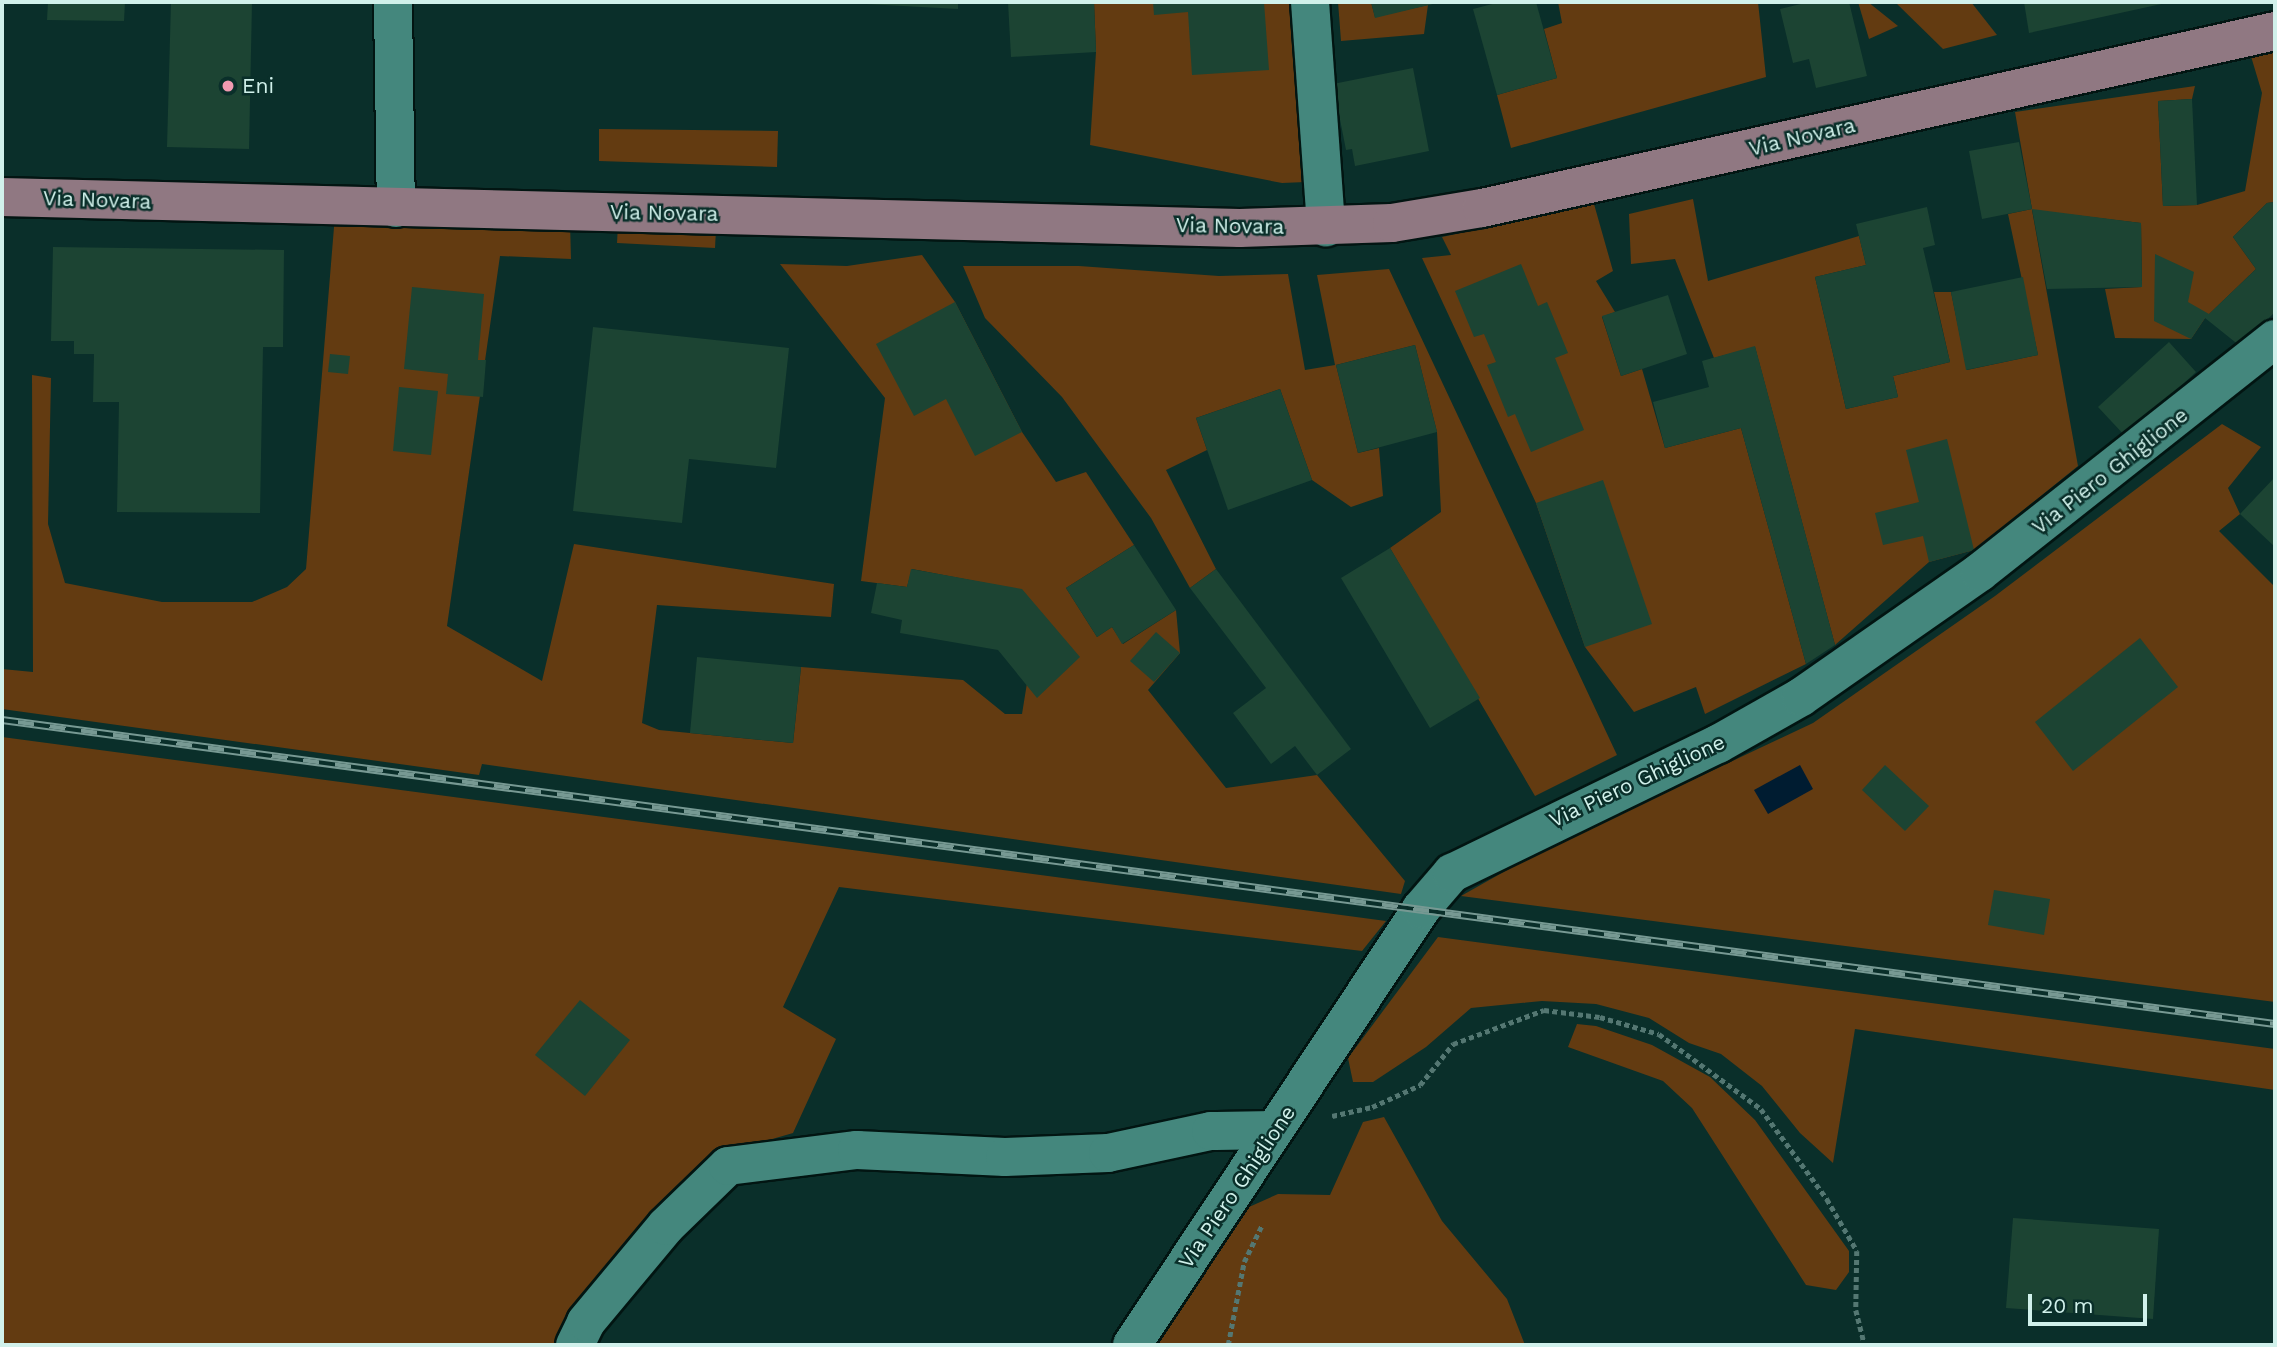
<!DOCTYPE html>
<html>
<head>
<meta charset="utf-8">
<style>
	body { margin:0 }
	#map { position:relative; width:2277px; height:1347px; overflow:hidden; background:#0a2f2a; font-family:"Work Sans",sans-serif }
	div>[style] { position:absolute }
	[style*='--x'] { left:calc(var(--x)*1px); top:calc(var(--y)*1px); width:calc(var(--w)*1px); rotate:calc(var(--a)*1deg) }
	.green>* { inset:0; background:#633b11 }
	.water>* { inset:0; background:#001c31 }
	.building>* { inset:0; background:#1c4433 }
	.path>* { height:4.5px; margin-top:-2.25px; transform-origin:0; background:repeating-linear-gradient(90deg,#547772 0 5px,transparent 0 8.5px) }
	.roads { filter:drop-shadow(2px 0 #021512) drop-shadow(-2px 0 #021512) drop-shadow(0 2px #021512) drop-shadow(0 -2px #021512) }
	.minor>* { height:38px; margin:-19px; padding:0 19px; transform-origin:19px; border-radius:19px; background:#44877d }
	.major>* { height:38px; margin:-19px; padding:0 19px; transform-origin:19px; border-radius:19px; background:#907882 }
	.rail>* { height:8px; margin-top:-4px; transform-origin:0; background:repeating-linear-gradient(90deg,#0a2f2a 0 16px,#779993 0 32px); box-sizing:border-box; border-block:2px solid #779993 }
	.dots>* { width:19px; height:19px; translate:-50% -50%; box-sizing:border-box; border:4px solid #0a2f2a; border-radius:50% }
	span { translate:-50% -50%; white-space:nowrap; text-align:center; line-height:1.15; -webkit-text-stroke:5px #0a2f2a; paint-order:stroke }
	.poi-label { font-size:21px; color:#d1f1eb }
	.left { translate:0 -50%; text-align:left }
	.street-label { font-size:21px; color:#d1f1eb }
	.frame { position:absolute; inset:0; border:4px solid #d1f1eb; pointer-events:none }
	.scale { position:absolute; left:2028px; top:1294px; width:119px; height:32px; box-sizing:border-box; border:4px solid #d1f1eb; border-top:0; padding-left:9px; font-size:21px; line-height:24px; white-space:nowrap; color:#d1f1eb; -webkit-text-stroke:5px #0a2f2a; paint-order:stroke }
</style>
</head>
<body>
<div id="map">
	<div class="green">
		<div style="clip-path:polygon(1094px 2px,1292px 2px,1306px 182px,1282px 183px,1090px 145px,1096px 52px)"></div>
		<div style="clip-path:polygon(1338px 2px,1371px 2px,1375px 17px,1428px 5px,1424px 34px,1341px 41px)"></div>
		<div style="clip-path:polygon(1558px 2px,1758px 2px,1766px 77px,1511px 148px,1497px 95px,1557px 78px,1544px 29px,1562px 23px)"></div>
		<div style="clip-path:polygon(1858px 2px,1868px 2px,1898px 26px,1869px 39px)"></div>
		<div style="clip-path:polygon(1895px 2px,1971px 2px,1997px 35px,1943px 49px)"></div>
		<div style="clip-path:polygon(2275px 47px,2275px 202px,2267px 203px,2233px 237px,2256px 269px,2205px 318px,2191px 339px,2115px 338px,2105px 289px,2142px 287px,2141px 223px,2032px 210px,2078px 466px,1974px 550px,1929px 562px,1835px 645px,1755px 347px,1714px 358px,1675px 259px,1631px 264px,1629px 214px,1693px 199px,1708px 281px,1859px 236px,1866px 265px,1815px 277px,1846px 409px,1898px 397px,1893px 376px,1950px 362px,1934px 292px,1951px 292px,1967px 370px,2038px 355px,2008px 214px,2032px 209px,2015px 112px,2195px 86px,2192px 99px,2158px 101px,2163px 206px,2197px 205px,2245px 191px,2262px 93px,2250px 53px)"></div>
		<div style="clip-path:polygon(599px 129px,778px 131px,777px 167px,599px 161px)"></div>
		<div style="clip-path:polygon(1594px 204px,1613px 271px,1596px 281px,1615px 312px,1602px 317px,1621px 376px,1642px 369px,1665px 448px,1741px 428px,1806px 664px,1705px 714px,1696px 687px,1634px 712px,1585px 647px,1536px 503px,1422px 258px,1451px 255px,1442px 237px)"></div>
		<div style="clip-path:polygon(335px 215px,570px 222px,571px 259px,500px 256px,447px 626px,542px 681px,574px 544px,834px 584px,831px 617px,657px 605px,642px 723px,659px 730px,793px 743px,801px 667px,963px 680px,1005px 714px,1022px 714px,1027px 683px,1022px 590px,912px 569px,907px 587px,861px 581px,885px 398px,780px 264px,847px 266px,922px 255px,955px 302px,1022px 432px,1056px 482px,1086px 472px,1134px 545px,1066px 588px,1097px 637px,1112px 627px,1123px 644px,1176px 610px,1180px 653px,1148px 690px,1226px 788px,1317px 775px,1405px 881px,1401px 894px,482px 764px,479px 775px,2px 709px,2px 669px,33px 672px,32px 375px,51px 378px,48px 524px,65px 583px,162px 602px,252px 602px,287px 587px,306px 569px)"></div>
		<div style="clip-path:polygon(618px 225px,716px 230px,715px 248px,617px 243px)"></div>
		<div style="clip-path:polygon(963px 266px,1079px 266px,1219px 276px,1288px 274px,1305px 370px,1335px 365px,1317px 275px,1389px 269px,1617px 755px,1535px 796px,1390px 548px,1441px 512px,1437px 432px,1415px 345px,1336px 365px,1358px 453px,1379px 448px,1383px 496px,1351px 507px,1312px 480px,1280px 389px,1196px 418px,1207px 450px,1166px 470px,1216px 569px,1190px 588px,1151px 518px,1062px 397px,985px 318px)"></div>
		<div style="clip-path:polygon(2222px 424px,2261px 447px,2228px 488px,2240px 514px,2219px 531px,2275px 587px,2275px 1002px,1461px 896px,1537px 853px,1813px 723px,1995px 596px)"></div>
		<div style="clip-path:polygon(2px 737px,1386px 921px,1362px 951px,839px 887px,783px 1007px,836px 1039px,793px 1133px,724px 1153px,572px 1317px,556px 1345px,2px 1345px)"></div>
		<div style="clip-path:polygon(1438px 937px,2275px 1049px,2275px 1090px,1855px 1029px,1833px 1163px,1800px 1133px,1762px 1086px,1721px 1054px,1689px 1043px,1649px 1018px,1596px 1004px,1542px 1001px,1471px 1008px,1426px 1047px,1373px 1082px,1353px 1082px,1348px 1058px)"></div>
		<div style="clip-path:polygon(1577px 1024px,1596px 1026px,1652px 1045px,1710px 1077px,1755px 1120px,1849px 1251px,1849px 1272px,1836px 1290px,1806px 1285px,1692px 1108px,1663px 1081px,1568px 1047px)"></div>
		<div style="clip-path:polygon(1384px 1117px,1442px 1221px,1507px 1299px,1525px 1345px,1156px 1345px,1249px 1207px,1278px 1194px,1330px 1195px,1363px 1122px)"></div>
	</div>
	<div class="water">
		<div style="clip-path:polygon(1800px 765px,1813px 789px,1768px 814px,1754px 790px)"></div>
	</div>
	<div class="building">
		<div style="clip-path:polygon(48px 2px,125px 2px,124px 21px,47px 20px)"></div>
		<div style="clip-path:polygon(171px 2px,252px 2px,249px 149px,167px 147px)"></div>
		<div style="clip-path:polygon(829px 2px,958px 2px,958px 9px)"></div>
		<div style="clip-path:polygon(1008px 2px,1094px 2px,1096px 52px,1011px 57px)"></div>
		<div style="clip-path:polygon(1153px 2px,1264px 2px,1269px 70px,1192px 75px,1188px 12px,1154px 15px)"></div>
		<div style="clip-path:polygon(1371px 2px,1436px 2px,1437px 3px,1375px 18px)"></div>
		<div style="clip-path:polygon(1500px 2px,1536px 2px,1557px 78px,1497px 95px,1473px 9px)"></div>
		<div style="clip-path:polygon(1809px 2px,1849px 2px,1867px 76px,1816px 88px,1809px 59px,1793px 63px,1780px 9px)"></div>
		<div style="clip-path:polygon(2024px 2px,2166px 2px,2166px 3px,2029px 33px)"></div>
		<div style="clip-path:polygon(1413px 68px,1429px 151px,1355px 166px,1352px 149px,1346px 150px,1333px 84px)"></div>
		<div style="clip-path:polygon(2192px 99px,2197px 205px,2163px 206px,2158px 101px)"></div>
		<div style="clip-path:polygon(2019px 142px,2032px 209px,1982px 219px,1969px 151px)"></div>
		<div style="clip-path:polygon(2275px 202px,2275px 312px,2240px 346px,2205px 318px,2191px 339px,2154px 321px,2155px 254px,2194px 272px,2188px 302px,2209px 314px,2256px 269px,2233px 237px,2267px 203px)"></div>
		<div style="clip-path:polygon(1927px 207px,1935px 245px,1923px 248px,1950px 362px,1893px 376px,1898px 397px,1846px 409px,1815px 277px,1866px 265px,1856px 224px)"></div>
		<div style="clip-path:polygon(2032px 209px,2141px 223px,2142px 287px,2047px 289px)"></div>
		<div style="clip-path:polygon(53px 247px,284px 250px,283px 347px,263px 347px,260px 513px,117px 512px,119px 402px,93px 402px,94px 354px,74px 354px,74px 341px,51px 341px)"></div>
		<div style="clip-path:polygon(1521px 264px,1538px 306px,1547px 302px,1568px 353px,1555px 358px,1584px 430px,1531px 452px,1515px 414px,1508px 417px,1487px 365px,1496px 362px,1484px 334px,1474px 337px,1455px 291px)"></div>
		<div style="clip-path:polygon(2023px 277px,2038px 355px,1966px 370px,1951px 292px)"></div>
		<div style="clip-path:polygon(412px 287px,484px 294px,478px 360px,486px 360px,483px 397px,446px 394px,448px 374px,404px 369px)"></div>
		<div style="clip-path:polygon(1668px 295px,1687px 354px,1621px 376px,1602px 316px)"></div>
		<div style="clip-path:polygon(955px 302px,1022px 432px,975px 456px,946px 399px,914px 416px,876px 344px)"></div>
		<div style="clip-path:polygon(593px 327px,789px 348px,776px 468px,689px 459px,682px 523px,573px 511px)"></div>
		<div style="clip-path:polygon(2169px 342px,2196px 372px,2126px 437px,2098px 407px)"></div>
		<div style="clip-path:polygon(1415px 345px,1437px 432px,1358px 453px,1336px 365px)"></div>
		<div style="clip-path:polygon(1755px 346px,1835px 645px,1806px 664px,1741px 428px,1665px 448px,1653px 402px,1709px 387px,1702px 361px)"></div>
		<div style="clip-path:polygon(330px 354px,350px 356px,348px 374px,328px 372px)"></div>
		<div style="clip-path:polygon(399px 387px,438px 391px,431px 455px,393px 451px)"></div>
		<div style="clip-path:polygon(1280px 389px,1312px 480px,1228px 510px,1196px 418px)"></div>
		<div style="clip-path:polygon(1947px 439px,1974px 550px,1929px 562px,1923px 536px,1883px 545px,1875px 513px,1919px 502px,1906px 450px)"></div>
		<div style="clip-path:polygon(2275px 477px,2275px 547px,2240px 514px)"></div>
		<div style="clip-path:polygon(1603px 480px,1652px 624px,1585px 647px,1536px 503px)"></div>
		<div style="clip-path:polygon(1134px 545px,1176px 610px,1122px 644px,1112px 627px,1097px 637px,1066px 588px)"></div>
		<div style="clip-path:polygon(1390px 548px,1480px 698px,1430px 728px,1341px 578px)"></div>
		<div style="clip-path:polygon(911px 569px,1022px 589px,1080px 657px,1037px 698px,998px 650px,900px 633px,902px 620px,871px 613px,877px 583px,907px 587px)"></div>
		<div style="clip-path:polygon(1216px 569px,1351px 749px,1317px 775px,1295px 746px,1271px 764px,1233px 713px,1266px 688px,1190px 588px)"></div>
		<div style="clip-path:polygon(1156px 632px,1180px 653px,1154px 682px,1130px 661px)"></div>
		<div style="clip-path:polygon(2140px 638px,2178px 687px,2073px 771px,2035px 722px)"></div>
		<div style="clip-path:polygon(697px 657px,801px 667px,793px 743px,690px 733px)"></div>
		<div style="clip-path:polygon(1885px 765px,1929px 806px,1905px 831px,1862px 790px)"></div>
		<div style="clip-path:polygon(1994px 890px,2050px 899px,2044px 935px,1988px 925px)"></div>
		<div style="clip-path:polygon(580px 1000px,630px 1040px,585px 1096px,535px 1055px)"></div>
		<div style="clip-path:polygon(2013px 1218px,2159px 1229px,2153px 1319px,2006px 1308px)"></div>
	</div>
	<div class="path">
		<div style="--x:1332;--y:1116;--w:41;--a:-12.7"></div>
		<div style="--x:1372;--y:1107;--w:53;--a:-24.6"></div>
		<div style="--x:1420;--y:1085;--w:53;--a:-51.2"></div>
		<div style="--x:1453;--y:1044;--w:97;--a:-20.5"></div>
		<div style="--x:1544;--y:1010;--w:56;--a:7.1"></div>
		<div style="--x:1600;--y:1017;--w:61;--a:16.1"></div>
		<div style="--x:1659;--y:1034;--w:127;--a:36.3"></div>
		<div style="--x:1761;--y:1109;--w:112;--a:53.7"></div>
		<div style="--x:1827;--y:1199;--w:60;--a:60"></div>
		<div style="--x:1857;--y:1251;--w:59;--a:91"></div>
		<div style="--x:1856;--y:1310;--w:36;--a:76"></div>
		<div style="--x:1228;--y:1345;--w:85;--a:-79.1"></div>
		<div style="--x:1244;--y:1262;--w:41;--a:-64.1"></div>
	</div>
	<div class="roads">
		<div class="minor">
			<div style="--x:393;--y:2;--w:206;--a:89.2"></div>
			<div style="--x:1310;--y:2;--w:226;--a:85.9"></div>
			<div style="--x:575;--y:1345;--w:25;--a:-64"></div>
			<div style="--x:586;--y:1322;--w:125;--a:-50.2"></div>
			<div style="--x:666;--y:1226;--w:86;--a:-44.1"></div>
			<div style="--x:728;--y:1166;--w:130;--a:-7.1"></div>
			<div style="--x:857;--y:1150;--w:148;--a:2.7"></div>
			<div style="--x:1005;--y:1157;--w:103;--a:-2.2"></div>
			<div style="--x:1108;--y:1153;--w:105;--a:-12.1"></div>
			<div style="--x:1211;--y:1131;--w:63;--a:-0.9"></div>
			<div style="--x:1132;--y:1345;--w:523;--a:-56.46"></div>
			<div style="--x:1421;--y:909;--w:48;--a:-49.3"></div>
			<div style="--x:1452;--y:873;--w:296;--a:-25.9"></div>
			<div style="--x:1718;--y:744;--w:95;--a:-29.5"></div>
			<div style="--x:1801;--y:697;--w:218;--a:-34.9"></div>
			<div style="--x:1980;--y:572;--w:376;--a:-38.3"></div>
		</div>
		<div class="major">
			<div style="--x:2;--y:197;--w:1238;--a:1.43"></div>
			<div style="--x:1240;--y:228;--w:152;--a:-1.9"></div>
			<div style="--x:1392;--y:223;--w:91;--a:-9.5"></div>
			<div style="--x:1482;--y:208;--w:813;--a:-12.58"></div>
		</div>
	</div>
	<div class="rail">
		<div style="--x:2;--y:720;--w:2293;--a:7.62"></div>
	</div>
	<div class="dots">
		<div style="left:228px;top:86px;background:#f19ab1"></div>
	</div>
	<div class="poi-label">
		<span class="left" style="left:242px;top:86px">Eni</span>
	</div>
	<div class="street-label">
		<span style="left:1802px;top:137px;rotate:-13deg">Via Novara</span>
		<span style="left:97px;top:200px;rotate:2deg">Via Novara</span>
		<span style="left:664px;top:213px;rotate:1deg">Via Novara</span>
		<span style="left:1230px;top:226px;rotate:1deg">Via Novara</span>
		<span style="left:2110px;top:471px;rotate:-38deg">Via Piero Ghiglione</span>
		<span style="left:1637px;top:781px;rotate:-25deg">Via Piero Ghiglione</span>
		<span style="left:1237px;top:1187px;rotate:-56deg">Via Piero Ghiglione</span>
	</div>
	<div class="frame"></div>
	<div class="scale">20 m</div>
</div>
</body>
</html>
